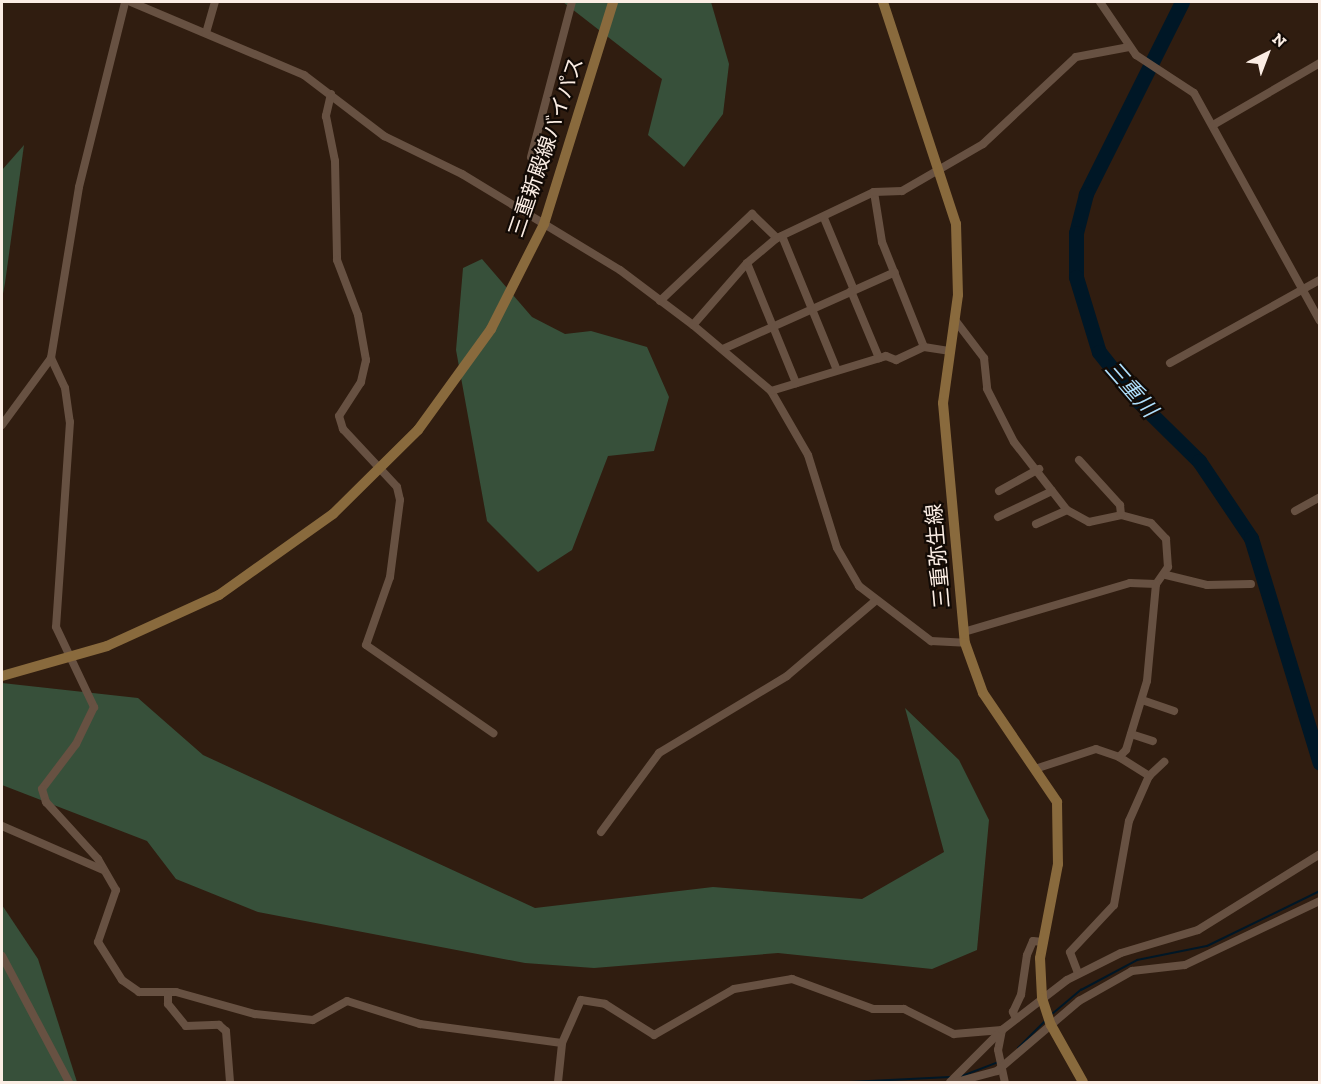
<!DOCTYPE html>
<html>
<head>
<meta charset="utf-8">
<style>
	body { margin:0 }
	#map { position:relative; width:1321px; height:1084px; overflow:hidden; background:#301d10; font-family:"Zilla Slab","Noto Sans JP",serif }
	div>[style] { position:absolute }
	[style*='--x'] { left:calc(var(--x)*1px); top:calc(var(--y)*1px); width:calc(var(--w)*1px); rotate:calc(var(--a)*1deg) }
	.green>* { inset:0; background:#37503a }
	.stream>* { height:2px; margin:-1px; padding:0 1px; transform-origin:1px; border-radius:1px; background:#001726 }
	.river>* { height:15px; margin:-7.5px; padding:0 7.5px; transform-origin:7.5px; border-radius:7.5px; background:#001726 }
	.minor>* { height:8px; margin:-4px; padding:0 4px; transform-origin:4px; border-radius:4px; background:#675142 }
	.major>* { height:10px; margin:-5px; padding:0 5px; transform-origin:5px; border-radius:5px; background:#896a3d }
	span { translate:-50% -50%; white-space:nowrap; text-align:center; line-height:1.15; -webkit-text-stroke:4.5px #120a05; paint-order:stroke }
	.street-label { font-size:21px; color:#fbede4 }
	.water-label { font-size:22px; color:#afdffc; font-style:italic }
	.frame { position:absolute; inset:0; border:3px solid #fbede4; pointer-events:none }
	.north { position:absolute; left:1237px; top:24px; width:60px; height:60px; -webkit-text-stroke:4px #120a05; paint-order:stroke; rotate:42deg; font-size:16px; font-weight:700; line-height:24px; text-align:center; color:#fbede4 }
	.north::after { content:''; display:block; margin:auto; width:21px; height:27px; background:#fbede4; clip-path:polygon(50% 0,100% 100%,50% 72%,0 100%) }
</style>
</head>
<body>
<div id="map">
	<div class="green">
		<div style="clip-path:polygon(563px 2px,711px 2px,729px 64px,723px 114px,684px 167px,648px 135px,662px 79px)"></div>
		<div style="clip-path:polygon(24px 145px,5px 283px,2px 299px,2px 170px)"></div>
		<div style="clip-path:polygon(482px 259px,532px 317px,565px 334px,591px 331px,647px 347px,669px 397px,654px 451px,608px 456px,572px 550px,538px 572px,487px 521px,456px 350px,463px 268px)"></div>
		<div style="clip-path:polygon(2px 683px,138px 698px,203px 755px,535px 908px,713px 887px,862px 899px,944px 852px,905px 708px,959px 760px,989px 820px,977px 950px,932px 969px,778px 953px,594px 968px,525px 963px,258px 912px,176px 879px,147px 841px,2px 785px)"></div>
		<div style="clip-path:polygon(2px 905px,38px 959px,77px 1082px,2px 1082px)"></div>
	</div>
	<div class="stream">
		<div style="--x:1052;--y:1014;--w:38;--a:-40"></div>
		<div style="--x:1081;--y:990;--w:64;--a:-28.2"></div>
		<div style="--x:1137;--y:960;--w:71;--a:-11.3"></div>
		<div style="--x:1207;--y:946;--w:126;--a:-26"></div>
		<div style="--x:1018;--y:1048;--w:40;--a:-45"></div>
		<div style="--x:962;--y:1076;--w:40;--a:-21"></div>
		<div style="--x:849;--y:1082;--w:101;--a:-2.8"></div>
	</div>
	<div class="river">
		<div style="--x:1182;--y:2;--w:215;--a:116.6"></div>
		<div style="--x:1086;--y:194;--w:40;--a:104.4"></div>
		<div style="--x:1076;--y:233;--w:44;--a:90"></div>
		<div style="--x:1076;--y:277;--w:78;--a:73"></div>
		<div style="--x:1099;--y:352;--w:63;--a:51.5"></div>
		<div style="--x:1138;--y:401;--w:86;--a:44.5"></div>
		<div style="--x:1199;--y:461;--w:93;--a:56"></div>
		<div style="--x:1251;--y:538;--w:235;--a:73"></div>
	</div>
	<div class="minor">
		<div style="--x:131;--y:2;--w:188;--a:22.9"></div>
		<div style="--x:304;--y:75;--w:101;--a:37.3"></div>
		<div style="--x:384;--y:136;--w:87;--a:26"></div>
		<div style="--x:462;--y:174;--w:185;--a:31.3"></div>
		<div style="--x:620;--y:270;--w:91;--a:37"></div>
		<div style="--x:693;--y:325;--w:102;--a:40.2"></div>
		<div style="--x:771;--y:391;--w:74;--a:60"></div>
		<div style="--x:808;--y:455;--w:97;--a:72.7"></div>
		<div style="--x:837;--y:548;--w:44;--a:59.9"></div>
		<div style="--x:859;--y:586;--w:91;--a:37.4"></div>
		<div style="--x:931;--y:641;--w:34;--a:3"></div>
		<div style="--x:1100;--y:2;--w:64;--a:55.8"></div>
		<div style="--x:1136;--y:55;--w:69;--a:33.2"></div>
		<div style="--x:1194;--y:93;--w:260;--a:61.1"></div>
		<div style="--x:206;--y:33;--w:32;--a:-74"></div>
		<div style="--x:331;--y:94;--w:23;--a:103"></div>
		<div style="--x:326;--y:116;--w:46;--a:78.7"></div>
		<div style="--x:335;--y:161;--w:99;--a:88.8"></div>
		<div style="--x:337;--y:260;--w:59;--a:69.1"></div>
		<div style="--x:358;--y:315;--w:46;--a:79.9"></div>
		<div style="--x:366;--y:360;--w:23;--a:103"></div>
		<div style="--x:361;--y:382;--w:40;--a:122.9"></div>
		<div style="--x:339;--y:416;--w:14;--a:73"></div>
		<div style="--x:343;--y:429;--w:79;--a:47"></div>
		<div style="--x:397;--y:487;--w:13;--a:77"></div>
		<div style="--x:400;--y:500;--w:78;--a:97.4"></div>
		<div style="--x:390;--y:577;--w:72;--a:109.4"></div>
		<div style="--x:366;--y:645;--w:155;--a:34.7"></div>
		<div style="--x:1213;--y:125;--w:124;--a:-30.1"></div>
		<div style="--x:531;--y:157;--w:160;--a:-75.2"></div>
		<div style="--x:874;--y:192;--w:51;--a:80.9"></div>
		<div style="--x:882;--y:242;--w:113;--a:68.2"></div>
		<div style="--x:824;--y:218;--w:78;--a:67.4"></div>
		<div style="--x:782;--y:236;--w:145;--a:67.7"></div>
		<div style="--x:747;--y:263;--w:130;--a:67.8"></div>
		<div style="--x:851;--y:291;--w:73;--a:67.3"></div>
		<div style="--x:660;--y:301;--w:127;--a:-43.4"></div>
		<div style="--x:752;--y:214;--w:35;--a:44"></div>
		<div style="--x:955;--y:320;--w:48;--a:52.7"></div>
		<div style="--x:984;--y:358;--w:31;--a:84"></div>
		<div style="--x:987;--y:389;--w:59;--a:63"></div>
		<div style="--x:1014;--y:442;--w:86;--a:52.1"></div>
		<div style="--x:1067;--y:510;--w:25;--a:29"></div>
		<div style="--x:1089;--y:522;--w:33;--a:-12"></div>
		<div style="--x:1121;--y:515;--w:31;--a:15"></div>
		<div style="--x:1151;--y:523;--w:22;--a:47"></div>
		<div style="--x:1166;--y:539;--w:28;--a:86"></div>
		<div style="--x:1168;--y:567;--w:21;--a:125"></div>
		<div style="--x:1156;--y:584;--w:26;--a:-178"></div>
		<div style="--x:1130;--y:583;--w:173;--a:163.6"></div>
		<div style="--x:693;--y:325;--w:82;--a:-48.9"></div>
		<div style="--x:747;--y:263;--w:39;--a:-40"></div>
		<div style="--x:777;--y:238;--w:107;--a:-25.4"></div>
		<div style="--x:874;--y:192;--w:28;--a:-2"></div>
		<div style="--x:902;--y:191;--w:94;--a:-30.1"></div>
		<div style="--x:983;--y:144;--w:127;--a:-43.1"></div>
		<div style="--x:1076;--y:57;--w:54;--a:-10.7"></div>
		<div style="--x:723;--y:349;--w:188;--a:-24.1"></div>
		<div style="--x:51;--y:358;--w:33;--a:65"></div>
		<div style="--x:65;--y:388;--w:34;--a:82"></div>
		<div style="--x:70;--y:422;--w:205;--a:93.9"></div>
		<div style="--x:56;--y:627;--w:89;--a:64.6"></div>
		<div style="--x:94;--y:707;--w:41;--a:115.9"></div>
		<div style="--x:76;--y:744;--w:56;--a:127.1"></div>
		<div style="--x:42;--y:789;--w:14;--a:73"></div>
		<div style="--x:46;--y:802;--w:77;--a:47.6"></div>
		<div style="--x:98;--y:859;--w:36;--a:60"></div>
		<div style="--x:116;--y:890;--w:55;--a:109.1"></div>
		<div style="--x:98;--y:942;--w:45;--a:57.7"></div>
		<div style="--x:122;--y:980;--w:21;--a:35"></div>
		<div style="--x:139;--y:992;--w:37;--a:0"></div>
		<div style="--x:176;--y:992;--w:82;--a:15.6"></div>
		<div style="--x:255;--y:1014;--w:58;--a:5.9"></div>
		<div style="--x:313;--y:1020;--w:39;--a:-29"></div>
		<div style="--x:347;--y:1001;--w:77;--a:17.5"></div>
		<div style="--x:420;--y:1024;--w:143;--a:7.6"></div>
		<div style="--x:1170;--y:363;--w:171;--a:-29"></div>
		<div style="--x:771;--y:391;--w:120;--a:-16.9"></div>
		<div style="--x:886;--y:356;--w:11;--a:22"></div>
		<div style="--x:896;--y:360;--w:31;--a:-25"></div>
		<div style="--x:924;--y:347;--w:25;--a:9"></div>
		<div style="--x:2;--y:425;--w:83;--a:-53.8"></div>
		<div style="--x:51;--y:358;--w:173;--a:-80.7"></div>
		<div style="--x:79;--y:187;--w:191;--a:-76"></div>
		<div style="--x:1079;--y:460;--w:61;--a:47.7"></div>
		<div style="--x:1120;--y:505;--w:10;--a:84"></div>
		<div style="--x:999;--y:491;--w:46;--a:-28.8"></div>
		<div style="--x:1295;--y:511;--w:29;--a:-29"></div>
		<div style="--x:998;--y:517;--w:60;--a:-25.7"></div>
		<div style="--x:1036;--y:524;--w:34;--a:-24"></div>
		<div style="--x:1166;--y:575;--w:42;--a:13.7"></div>
		<div style="--x:1207;--y:585;--w:44;--a:-1.3"></div>
		<div style="--x:1142;--y:700;--w:34;--a:19"></div>
		<div style="--x:1131;--y:734;--w:23;--a:18"></div>
		<div style="--x:1119;--y:757;--w:36;--a:32"></div>
		<div style="--x:1149;--y:776;--w:21;--a:-43"></div>
		<div style="--x:1038;--y:768;--w:61;--a:-18.1"></div>
		<div style="--x:1096;--y:749;--w:24;--a:19"></div>
		<div style="--x:1119;--y:757;--w:10;--a:-45"></div>
		<div style="--x:1126;--y:750;--w:72;--a:-73.1"></div>
		<div style="--x:1147;--y:681;--w:97;--a:-84.7"></div>
		<div style="--x:2;--y:826;--w:110;--a:23.5"></div>
		<div style="--x:601;--y:832;--w:98;--a:-53.7"></div>
		<div style="--x:659;--y:753;--w:149;--a:-31"></div>
		<div style="--x:787;--y:676;--w:114;--a:-40.4"></div>
		<div style="--x:2;--y:956;--w:143;--a:62"></div>
		<div style="--x:1078;--y:973;--w:22;--a:-111"></div>
		<div style="--x:1070;--y:952;--w:64;--a:-46.9"></div>
		<div style="--x:1114;--y:905;--w:85;--a:-79.9"></div>
		<div style="--x:1129;--y:821;--w:49;--a:-66"></div>
		<div style="--x:168;--y:994;--w:10;--a:90"></div>
		<div style="--x:168;--y:1004;--w:28;--a:51"></div>
		<div style="--x:186;--y:1026;--w:33;--a:-2"></div>
		<div style="--x:219;--y:1025;--w:9;--a:41"></div>
		<div style="--x:226;--y:1031;--w:51;--a:85.5"></div>
		<div style="--x:1016;--y:1019;--w:8;--a:-113"></div>
		<div style="--x:1013;--y:1012;--w:19;--a:-65"></div>
		<div style="--x:1021;--y:995;--w:40;--a:-81.5"></div>
		<div style="--x:1027;--y:955;--w:15;--a:-67"></div>
		<div style="--x:1033;--y:941;--w:10;--a:6"></div>
		<div style="--x:558;--y:1082;--w:39;--a:-84"></div>
		<div style="--x:562;--y:1043;--w:47;--a:-66.2"></div>
		<div style="--x:581;--y:1000;--w:24;--a:9"></div>
		<div style="--x:605;--y:1004;--w:58;--a:32.3"></div>
		<div style="--x:654;--y:1035;--w:92;--a:-29.9"></div>
		<div style="--x:734;--y:989;--w:59;--a:-9.8"></div>
		<div style="--x:792;--y:979;--w:86;--a:20.3"></div>
		<div style="--x:873;--y:1009;--w:31;--a:0"></div>
		<div style="--x:904;--y:1009;--w:56;--a:26.6"></div>
		<div style="--x:954;--y:1034;--w:48;--a:-4.8"></div>
		<div style="--x:1002;--y:1030;--w:20;--a:101"></div>
		<div style="--x:998;--y:1050;--w:33;--a:78"></div>
		<div style="--x:950;--y:1082;--w:74;--a:-45"></div>
		<div style="--x:1002;--y:1030;--w:82;--a:-37.6"></div>
		<div style="--x:1067;--y:980;--w:60;--a:-26.6"></div>
		<div style="--x:1121;--y:953;--w:80;--a:-16.6"></div>
		<div style="--x:1198;--y:930;--w:144;--a:-31.9"></div>
		<div style="--x:956;--y:1082;--w:42;--a:-15"></div>
		<div style="--x:997;--y:1071;--w:108;--a:-40.5"></div>
		<div style="--x:1079;--y:1001;--w:61;--a:-29.5"></div>
		<div style="--x:1132;--y:971;--w:53;--a:-6.5"></div>
		<div style="--x:1185;--y:965;--w:149;--a:-25.4"></div>
	</div>
	<div class="major">
		<div style="--x:883;--y:2;--w:234;--a:71.8"></div>
		<div style="--x:956;--y:224;--w:71;--a:88.4"></div>
		<div style="--x:958;--y:295;--w:109;--a:97.9"></div>
		<div style="--x:943;--y:403;--w:241;--a:84.8"></div>
		<div style="--x:965;--y:643;--w:53;--a:70.2"></div>
		<div style="--x:983;--y:693;--w:132;--a:55.8"></div>
		<div style="--x:1057;--y:802;--w:62;--a:89.1"></div>
		<div style="--x:1058;--y:864;--w:96;--a:100.8"></div>
		<div style="--x:1040;--y:958;--w:40;--a:87.1"></div>
		<div style="--x:1042;--y:998;--w:28;--a:72"></div>
		<div style="--x:1051;--y:1025;--w:65;--a:60.7"></div>
		<div style="--x:2;--y:676;--w:109;--a:-15.9"></div>
		<div style="--x:107;--y:646;--w:123;--a:-24.5"></div>
		<div style="--x:219;--y:595;--w:140;--a:-35.4"></div>
		<div style="--x:333;--y:514;--w:120;--a:-44.7"></div>
		<div style="--x:418;--y:430;--w:125;--a:-54.1"></div>
		<div style="--x:491;--y:329;--w:118;--a:-63.2"></div>
		<div style="--x:544;--y:224;--w:232;--a:-72.7"></div>
	</div>
	<div class="street-label">
		<span style="left:546px;top:147px;rotate:-71deg">三重新殿線バイパス</span>
		<span style="left:938px;top:556px;rotate:-95deg">三重弥生線</span>
	</div>
	<div class="water-label">
		<span style="left:1131px;top:389px;rotate:49deg">三重川</span>
	</div>
	<div class="frame"></div>
	<div class="north">N</div>
</div>
</body>
</html>
